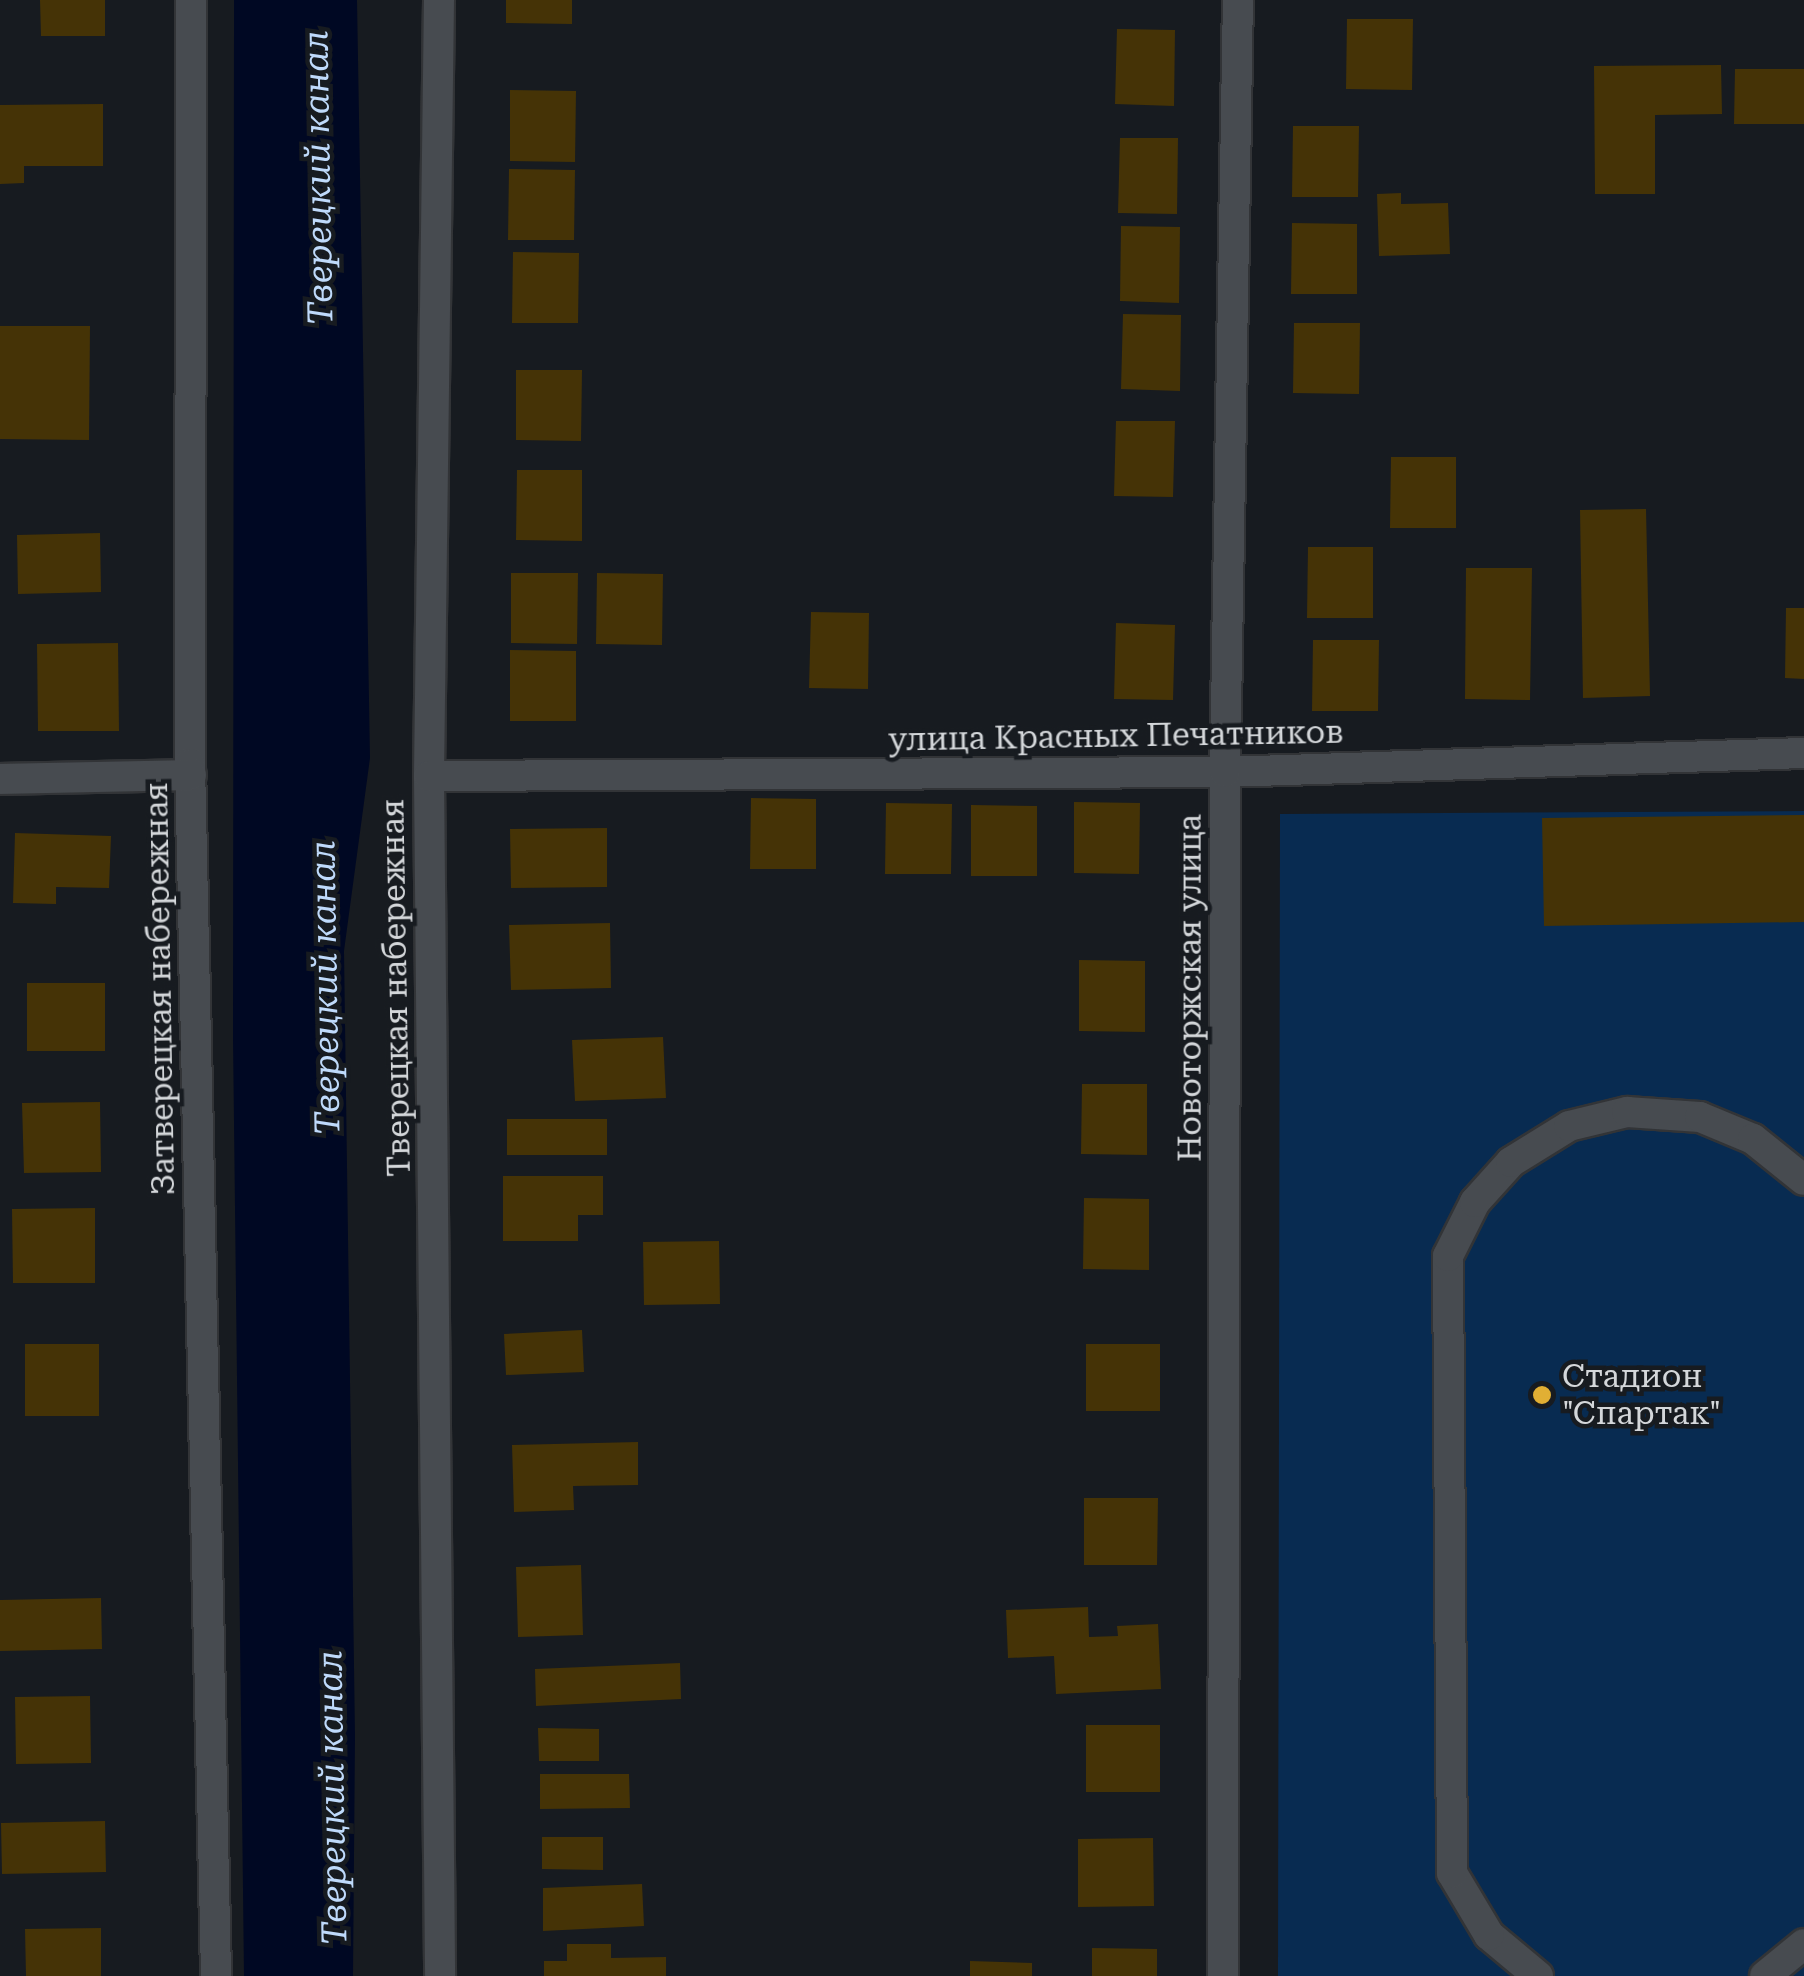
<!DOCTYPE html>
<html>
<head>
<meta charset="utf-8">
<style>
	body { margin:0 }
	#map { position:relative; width:1804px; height:1976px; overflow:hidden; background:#171b20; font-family:"Roboto Serif",serif }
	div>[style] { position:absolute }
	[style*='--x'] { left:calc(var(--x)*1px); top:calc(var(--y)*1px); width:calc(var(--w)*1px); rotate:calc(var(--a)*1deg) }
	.green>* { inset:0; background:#082b51 }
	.water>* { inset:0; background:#000823 }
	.building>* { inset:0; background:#453306 }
	.roads { filter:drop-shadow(2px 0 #323437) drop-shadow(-2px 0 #323437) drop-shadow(0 2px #323437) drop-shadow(0 -2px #323437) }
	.minor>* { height:30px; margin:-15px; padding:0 15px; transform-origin:15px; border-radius:15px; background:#474b50 }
	.dots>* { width:28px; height:28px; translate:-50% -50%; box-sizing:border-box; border:5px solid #171b20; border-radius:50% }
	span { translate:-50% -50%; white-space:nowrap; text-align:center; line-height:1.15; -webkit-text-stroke:9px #171b20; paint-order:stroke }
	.street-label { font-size:32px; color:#d4d7da }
	.poi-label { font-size:32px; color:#d4d7da }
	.left { translate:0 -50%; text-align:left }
	.water-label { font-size:35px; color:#bfdafb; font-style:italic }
</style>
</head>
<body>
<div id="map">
	<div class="green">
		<div style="clip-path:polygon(1804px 811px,1804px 1976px,1278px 1976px,1280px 814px)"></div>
	</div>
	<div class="water">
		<div style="clip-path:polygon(234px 0,357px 0,370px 758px,344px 951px,355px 1737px,353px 1976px,244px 1976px,233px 1038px)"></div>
	</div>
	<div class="building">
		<div style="clip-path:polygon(40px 0,105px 0,105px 36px,41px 36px)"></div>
		<div style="clip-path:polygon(506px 0,572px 0,572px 24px,506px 23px)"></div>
		<div style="clip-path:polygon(1347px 19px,1413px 19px,1412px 90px,1346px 89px)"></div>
		<div style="clip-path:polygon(1117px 29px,1175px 30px,1174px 106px,1115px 104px)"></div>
		<div style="clip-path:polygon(1721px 65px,1722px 114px,1655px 115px,1655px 194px,1595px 194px,1594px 66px)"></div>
		<div style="clip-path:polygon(1735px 69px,1804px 69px,1804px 124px,1734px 124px)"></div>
		<div style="clip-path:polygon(510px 90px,576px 91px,575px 162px,510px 161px)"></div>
		<div style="clip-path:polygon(103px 104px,103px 166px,24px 166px,24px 183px,0 184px,0 105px)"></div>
		<div style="clip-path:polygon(1293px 126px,1359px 126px,1358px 197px,1292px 197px)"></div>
		<div style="clip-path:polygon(1120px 138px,1178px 138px,1177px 214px,1118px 213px)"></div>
		<div style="clip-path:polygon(509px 169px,575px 170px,574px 240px,508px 240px)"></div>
		<div style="clip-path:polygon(1401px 193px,1401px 204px,1448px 203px,1450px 254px,1379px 256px,1377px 194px)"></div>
		<div style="clip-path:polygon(1292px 223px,1357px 224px,1357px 294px,1291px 294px)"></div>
		<div style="clip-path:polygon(1121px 226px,1180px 227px,1179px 303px,1120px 301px)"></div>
		<div style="clip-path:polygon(513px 252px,579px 253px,578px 323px,512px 323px)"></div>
		<div style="clip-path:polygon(1123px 314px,1181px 315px,1180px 391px,1121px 389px)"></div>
		<div style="clip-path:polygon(1294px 323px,1360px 323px,1359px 394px,1293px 393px)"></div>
		<div style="clip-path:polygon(0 326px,90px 326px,89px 440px,0 439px)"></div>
		<div style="clip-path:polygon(516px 370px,582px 370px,581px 441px,516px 440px)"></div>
		<div style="clip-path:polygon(1116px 421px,1175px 421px,1173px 497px,1114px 496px)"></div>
		<div style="clip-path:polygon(1391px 457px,1456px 457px,1456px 528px,1390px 528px)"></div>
		<div style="clip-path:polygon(517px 470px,582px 470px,582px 541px,516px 540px)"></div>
		<div style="clip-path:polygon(1646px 509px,1650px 696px,1583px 698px,1580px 510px)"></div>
		<div style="clip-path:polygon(100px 533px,101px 592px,18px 594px,17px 535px)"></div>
		<div style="clip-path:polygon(1308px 547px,1373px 547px,1373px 618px,1307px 618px)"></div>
		<div style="clip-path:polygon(1466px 568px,1532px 568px,1530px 700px,1465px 699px)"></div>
		<div style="clip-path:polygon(511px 573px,578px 573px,577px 644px,511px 643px)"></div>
		<div style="clip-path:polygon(597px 573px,663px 574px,662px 645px,596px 644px)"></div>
		<div style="clip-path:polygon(1786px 608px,1804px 608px,1804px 679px,1785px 678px)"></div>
		<div style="clip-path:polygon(811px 612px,869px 613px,868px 689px,809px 688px)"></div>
		<div style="clip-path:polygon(1116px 623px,1175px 625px,1173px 700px,1114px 699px)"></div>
		<div style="clip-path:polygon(1313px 640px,1379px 640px,1378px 711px,1312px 711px)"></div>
		<div style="clip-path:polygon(118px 643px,119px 731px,38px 731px,37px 644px)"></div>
		<div style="clip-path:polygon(510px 650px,576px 651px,576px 721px,510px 721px)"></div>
		<div style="clip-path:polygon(751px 798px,816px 799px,816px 869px,750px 869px)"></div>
		<div style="clip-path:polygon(1074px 802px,1140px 803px,1139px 874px,1074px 873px)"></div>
		<div style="clip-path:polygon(886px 803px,952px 804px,951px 874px,885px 874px)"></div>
		<div style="clip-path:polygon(971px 805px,1037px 806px,1037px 876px,971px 876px)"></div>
		<div style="clip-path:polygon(1804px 815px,1804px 922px,1544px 926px,1542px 818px)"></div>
		<div style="clip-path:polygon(607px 828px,607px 887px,511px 888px,510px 829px)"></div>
		<div style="clip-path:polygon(15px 833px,111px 836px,109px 888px,56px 887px,56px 904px,13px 903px)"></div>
		<div style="clip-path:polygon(610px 923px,611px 988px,511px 990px,509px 925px)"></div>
		<div style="clip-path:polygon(1079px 960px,1145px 961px,1145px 1032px,1079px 1031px)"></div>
		<div style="clip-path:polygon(27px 983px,105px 983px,105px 1051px,27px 1051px)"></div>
		<div style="clip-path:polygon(663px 1037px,666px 1098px,575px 1101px,572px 1040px)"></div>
		<div style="clip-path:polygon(1082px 1084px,1147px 1084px,1147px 1155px,1081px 1154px)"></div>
		<div style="clip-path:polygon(100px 1102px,101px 1172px,24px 1173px,22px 1103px)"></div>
		<div style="clip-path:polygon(507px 1119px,607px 1119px,607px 1155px,507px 1155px)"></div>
		<div style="clip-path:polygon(503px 1176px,603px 1176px,603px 1215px,578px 1215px,578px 1241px,503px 1241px)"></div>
		<div style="clip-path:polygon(1084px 1198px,1149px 1199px,1149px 1270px,1083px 1269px)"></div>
		<div style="clip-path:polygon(95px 1208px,95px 1283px,13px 1283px,12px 1209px)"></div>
		<div style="clip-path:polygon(719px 1241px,720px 1304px,644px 1305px,643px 1242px)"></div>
		<div style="clip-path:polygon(582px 1330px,584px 1372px,506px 1375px,504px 1334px)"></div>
		<div style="clip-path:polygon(25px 1344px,99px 1344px,99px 1416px,25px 1416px)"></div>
		<div style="clip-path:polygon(1086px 1344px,1160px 1344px,1160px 1411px,1086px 1411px)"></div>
		<div style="clip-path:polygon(638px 1442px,638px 1485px,573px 1486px,574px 1510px,514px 1512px,512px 1445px)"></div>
		<div style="clip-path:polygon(1084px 1498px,1158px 1498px,1157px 1565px,1084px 1565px)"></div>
		<div style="clip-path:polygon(581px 1565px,583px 1635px,518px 1637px,516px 1567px)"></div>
		<div style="clip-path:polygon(101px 1598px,102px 1649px,0 1651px,0 1600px)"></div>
		<div style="clip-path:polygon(1088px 1607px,1089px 1637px,1118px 1636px,1117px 1626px,1158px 1624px,1161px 1689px,1056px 1694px,1054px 1656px,1008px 1658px,1006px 1610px)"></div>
		<div style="clip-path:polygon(680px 1663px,681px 1699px,536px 1706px,535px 1669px)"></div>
		<div style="clip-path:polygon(90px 1696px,91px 1763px,16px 1764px,15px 1697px)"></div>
		<div style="clip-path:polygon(1086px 1725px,1160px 1725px,1160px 1792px,1086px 1792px)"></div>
		<div style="clip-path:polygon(538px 1728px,599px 1729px,599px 1761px,539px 1761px)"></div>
		<div style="clip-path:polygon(540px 1774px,629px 1774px,630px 1808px,540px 1809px)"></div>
		<div style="clip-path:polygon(105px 1821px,106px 1872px,2px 1874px,1px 1823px)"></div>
		<div style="clip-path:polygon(542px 1837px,603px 1837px,603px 1870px,542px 1869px)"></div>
		<div style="clip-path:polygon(1153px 1838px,1154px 1906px,1078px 1907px,1078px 1839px)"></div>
		<div style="clip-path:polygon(642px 1884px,644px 1926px,543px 1931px,543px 1888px)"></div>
		<div style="clip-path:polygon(101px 1928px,101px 1976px,26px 1976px,25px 1929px)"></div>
		<div style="clip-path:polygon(567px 1944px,611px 1944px,611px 1958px,666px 1957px,666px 1976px,544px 1976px,544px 1961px,567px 1961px)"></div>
		<div style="clip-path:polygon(1092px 1948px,1157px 1949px,1157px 1976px,1092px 1976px)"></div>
		<div style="clip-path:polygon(970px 1961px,1032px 1963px,1032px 1976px,970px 1976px)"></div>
	</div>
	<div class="roads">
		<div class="minor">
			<div style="--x:191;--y:0;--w:764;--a:90.07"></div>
			<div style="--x:190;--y:764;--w:1212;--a:88.77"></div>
			<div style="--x:439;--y:0;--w:776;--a:90.74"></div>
			<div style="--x:429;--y:776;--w:1200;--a:89.47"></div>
			<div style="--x:429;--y:776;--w:796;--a:-0.29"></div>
			<div style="--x:1225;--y:772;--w:579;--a:-1.88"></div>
			<div style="--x:0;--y:779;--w:191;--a:-1.2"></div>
			<div style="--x:1223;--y:1976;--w:1204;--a:-89.9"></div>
			<div style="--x:1225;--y:772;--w:772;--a:-89.04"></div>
			<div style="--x:1538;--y:1976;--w:64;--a:-140.1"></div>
			<div style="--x:1489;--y:1935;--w:72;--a:-120.8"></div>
			<div style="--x:1452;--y:1873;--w:617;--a:-90.37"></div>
			<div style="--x:1448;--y:1256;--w:60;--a:-63.4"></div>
			<div style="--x:1475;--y:1202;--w:54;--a:-48"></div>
			<div style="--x:1511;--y:1162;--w:68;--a:-31.8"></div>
			<div style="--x:1569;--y:1126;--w:60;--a:-13.6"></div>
			<div style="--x:1627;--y:1112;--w:73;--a:3.9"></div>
			<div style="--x:1700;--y:1117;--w:57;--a:22.5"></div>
			<div style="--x:1753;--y:1139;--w:65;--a:38.8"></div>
			<div style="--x:1765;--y:1976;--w:50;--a:-39.4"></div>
		</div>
	</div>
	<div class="dots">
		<div style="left:1542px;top:1395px;background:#e1af34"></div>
	</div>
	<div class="street-label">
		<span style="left:1116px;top:736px;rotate:-1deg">улица Красных Печатников</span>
		<span style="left:396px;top:988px;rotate:-91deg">Тверецкая набережная</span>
		<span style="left:1190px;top:988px;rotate:-90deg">Новоторжская улица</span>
		<span style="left:160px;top:989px;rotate:-91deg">Затверецкая набережная</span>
	</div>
	<div class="poi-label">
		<span class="left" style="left:1562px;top:1395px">Стадион<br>"Спартак"</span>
	</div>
	<div class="water-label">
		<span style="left:319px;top:178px;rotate:-91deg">Тверецкий канал</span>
		<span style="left:326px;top:988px;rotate:-91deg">Тверецкий канал</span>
		<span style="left:333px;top:1798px;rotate:-91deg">Тверецкий канал</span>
	</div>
</div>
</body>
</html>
